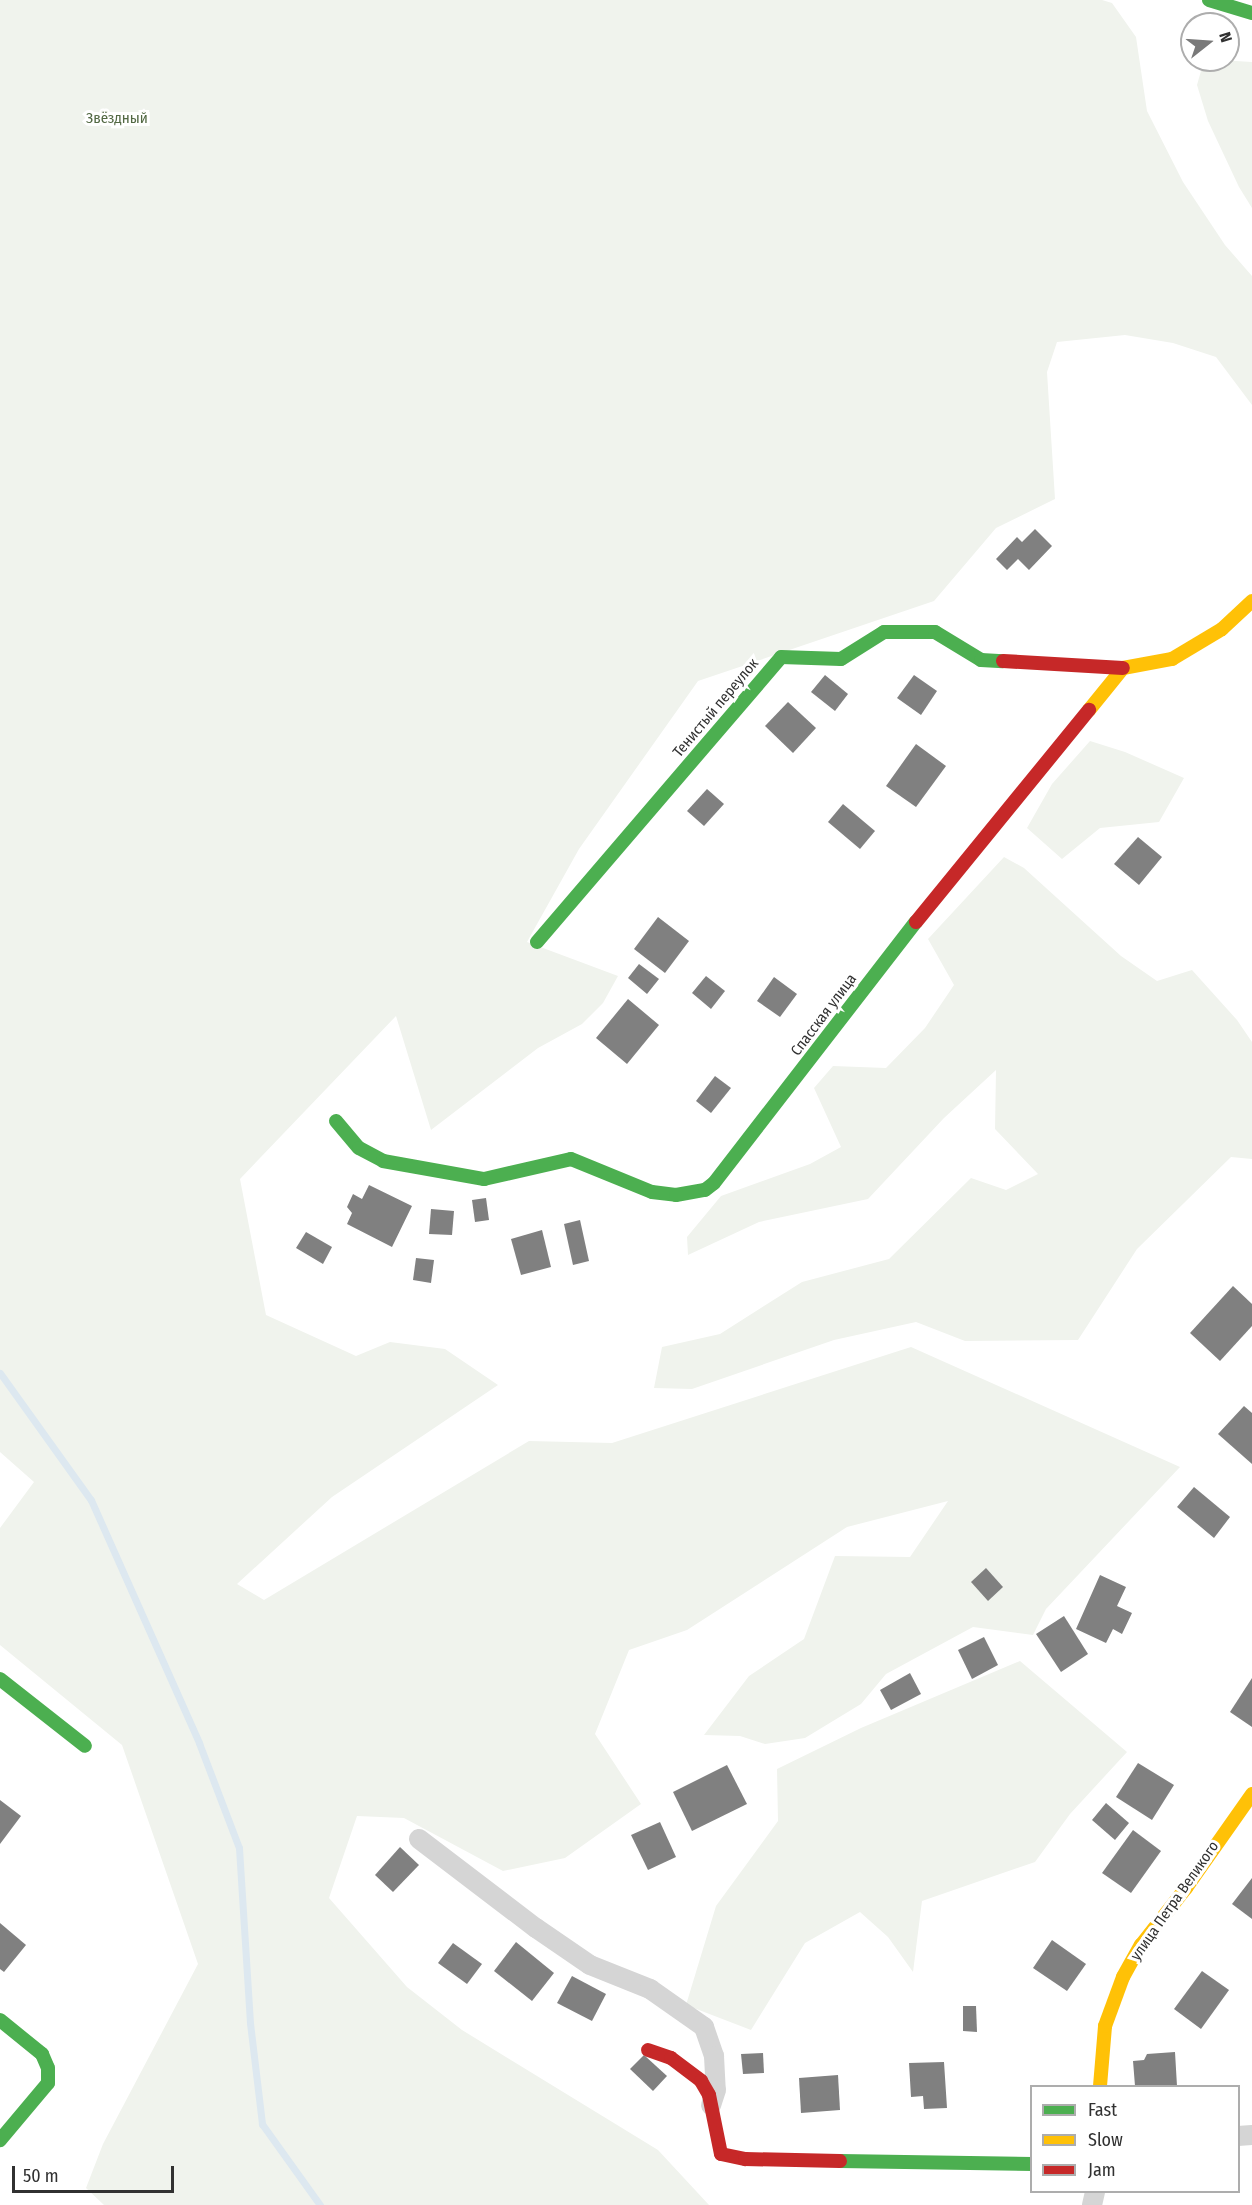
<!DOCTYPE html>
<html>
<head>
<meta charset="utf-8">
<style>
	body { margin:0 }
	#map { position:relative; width:1252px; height:2205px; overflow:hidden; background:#fff; font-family:"Fira Sans Condensed",sans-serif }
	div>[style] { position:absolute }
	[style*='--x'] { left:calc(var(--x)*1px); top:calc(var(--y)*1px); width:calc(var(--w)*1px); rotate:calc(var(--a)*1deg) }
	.green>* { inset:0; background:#f0f3ed }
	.stream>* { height:7px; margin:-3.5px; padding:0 3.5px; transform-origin:3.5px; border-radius:3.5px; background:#dde8f0 }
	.building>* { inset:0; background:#808080 }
	.street>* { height:20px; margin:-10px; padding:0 10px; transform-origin:10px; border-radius:10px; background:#d5d5d5 }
	.fast>* { height:14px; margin:-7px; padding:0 7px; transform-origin:7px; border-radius:7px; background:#4caf50 }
	.slow>* { height:14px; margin:-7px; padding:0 7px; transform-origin:7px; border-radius:7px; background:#ffc107 }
	.jam>* { height:14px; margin:-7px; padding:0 7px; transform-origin:7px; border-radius:7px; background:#c62828 }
	span { translate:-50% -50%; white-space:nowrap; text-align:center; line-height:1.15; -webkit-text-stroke:6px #fff; paint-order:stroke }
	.park-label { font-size:15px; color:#526843 }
	.street-label { font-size:15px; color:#313131 }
	.legend { position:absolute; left:1030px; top:2085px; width:210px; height:108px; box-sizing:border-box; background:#fff; border:2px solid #adadad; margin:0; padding:8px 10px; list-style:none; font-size:18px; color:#313131 }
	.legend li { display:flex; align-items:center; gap:12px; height:30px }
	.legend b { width:30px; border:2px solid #adadad }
	.north { position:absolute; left:1180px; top:12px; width:60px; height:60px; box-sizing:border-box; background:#fff; border:2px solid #adadad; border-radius:50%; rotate:73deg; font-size:16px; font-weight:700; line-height:24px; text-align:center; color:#313131 }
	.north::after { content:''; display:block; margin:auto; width:21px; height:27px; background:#797979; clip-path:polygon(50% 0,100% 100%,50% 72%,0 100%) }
	.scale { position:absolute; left:12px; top:2166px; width:162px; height:27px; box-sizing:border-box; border:3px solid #313131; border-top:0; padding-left:8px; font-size:18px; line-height:21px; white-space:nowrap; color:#313131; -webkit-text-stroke:4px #fff; paint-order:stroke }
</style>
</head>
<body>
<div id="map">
	<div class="green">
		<div style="clip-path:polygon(0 0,1102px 0,1112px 3px,1136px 37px,1147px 111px,1183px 182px,1225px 245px,1252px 276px,1252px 405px,1216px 357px,1173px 343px,1125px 335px,1057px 342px,1047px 372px,1055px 499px,996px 528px,934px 601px,698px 681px,579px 849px,527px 942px,618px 976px,603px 1003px,582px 1024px,538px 1048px,431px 1130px,396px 1016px,240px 1179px,266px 1315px,356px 1356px,390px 1342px,445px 1349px,498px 1385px,332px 1497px,237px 1584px,264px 1600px,529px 1441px,612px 1443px,911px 1347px,1180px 1467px,1046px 1609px,1033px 1635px,973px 1627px,886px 1674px,861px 1704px,805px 1738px,765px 1744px,740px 1736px,704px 1735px,749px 1676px,804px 1639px,835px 1556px,910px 1557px,948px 1501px,847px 1527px,687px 1630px,629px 1650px,595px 1734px,641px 1804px,565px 1858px,503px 1871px,404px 1818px,357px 1816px,329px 1898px,407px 1987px,462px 2030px,658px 2150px,709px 2205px,104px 2205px,86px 2188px,103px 2144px,198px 1964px,122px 1745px,0 1645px,0 1528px,34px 1482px,0 1452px)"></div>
		<div style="clip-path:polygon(1219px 60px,1252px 62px,1252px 208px,1239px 187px,1208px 121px,1197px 85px,1203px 64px)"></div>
		<div style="clip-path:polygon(1090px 741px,1125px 752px,1184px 778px,1159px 822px,1100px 828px,1062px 859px,1027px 828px,1052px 784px)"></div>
		<div style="clip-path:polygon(1004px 857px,1024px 868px,1121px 956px,1157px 981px,1192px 970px,1237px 1020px,1252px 1042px,1252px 1159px,1231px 1157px,1137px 1249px,1078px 1340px,965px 1341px,916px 1322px,834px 1340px,692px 1389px,654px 1388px,662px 1347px,720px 1334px,802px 1282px,889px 1259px,971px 1178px,1006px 1190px,1038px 1174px,995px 1129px,996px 1070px,944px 1118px,868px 1199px,759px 1222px,688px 1255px,687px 1237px,721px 1196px,810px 1164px,841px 1147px,814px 1088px,833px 1066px,886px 1068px,925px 1028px,954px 985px,928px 939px)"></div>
		<div style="clip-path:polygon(1020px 1661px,1127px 1752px,1070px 1814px,1035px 1862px,922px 1901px,913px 1972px,888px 1937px,860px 1912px,805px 1943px,751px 2030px,686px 2005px,716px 1906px,778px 1821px,777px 1769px,861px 1728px)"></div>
	</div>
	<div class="stream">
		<div style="--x:0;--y:1373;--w:156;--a:54.4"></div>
		<div style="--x:91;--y:1500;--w:266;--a:66"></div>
		<div style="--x:199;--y:1743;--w:112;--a:69.1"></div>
		<div style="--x:239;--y:1848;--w:175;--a:86.4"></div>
		<div style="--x:250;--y:2023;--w:102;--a:83.2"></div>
		<div style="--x:262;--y:2124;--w:100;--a:54.4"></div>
	</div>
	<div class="building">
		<div style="clip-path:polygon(1035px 529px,1052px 546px,1029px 570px,1018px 559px,1007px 570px,996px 559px,1017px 537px,1022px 542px)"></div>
		<div style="clip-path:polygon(825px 675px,848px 694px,835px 711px,811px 692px)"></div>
		<div style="clip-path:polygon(914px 675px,937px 691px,921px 715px,897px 698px)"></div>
		<div style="clip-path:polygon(788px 702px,816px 728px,793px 753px,765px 726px)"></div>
		<div style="clip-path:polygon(916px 744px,946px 766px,916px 807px,886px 786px)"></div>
		<div style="clip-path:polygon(707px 789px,724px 804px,704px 826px,687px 811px)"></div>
		<div style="clip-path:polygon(843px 804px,875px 831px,860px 849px,828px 822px)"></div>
		<div style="clip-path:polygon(1138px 837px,1162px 857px,1139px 885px,1114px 864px)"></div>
		<div style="clip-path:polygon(658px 917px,689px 941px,665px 973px,634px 949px)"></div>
		<div style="clip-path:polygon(639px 964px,659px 979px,647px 994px,628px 978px)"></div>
		<div style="clip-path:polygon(706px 976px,725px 991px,711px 1009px,692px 993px)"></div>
		<div style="clip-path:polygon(774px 977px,797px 994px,780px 1017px,757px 1001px)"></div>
		<div style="clip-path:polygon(628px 999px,659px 1025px,627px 1064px,596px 1038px)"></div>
		<div style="clip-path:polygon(715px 1076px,731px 1088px,711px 1113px,696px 1101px)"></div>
		<div style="clip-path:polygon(369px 1185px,412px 1206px,392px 1247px,347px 1224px,352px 1213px,347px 1207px,353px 1194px,362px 1199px)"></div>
		<div style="clip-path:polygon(486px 1198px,489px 1220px,475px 1222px,472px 1200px)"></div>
		<div style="clip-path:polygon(431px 1209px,454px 1211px,452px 1235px,429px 1234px)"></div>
		<div style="clip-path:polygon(580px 1220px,589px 1261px,573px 1265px,564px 1224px)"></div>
		<div style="clip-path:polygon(542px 1230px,551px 1267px,521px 1275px,511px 1239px)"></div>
		<div style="clip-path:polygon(306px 1232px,332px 1247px,323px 1264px,296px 1248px)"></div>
		<div style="clip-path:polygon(416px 1258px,434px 1260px,431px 1283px,413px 1280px)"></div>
		<div style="clip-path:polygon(1233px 1286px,1252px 1304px,1252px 1326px,1220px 1361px,1190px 1333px)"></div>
		<div style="clip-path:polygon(1244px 1406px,1252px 1413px,1252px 1464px,1218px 1434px)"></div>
		<div style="clip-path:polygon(1194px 1487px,1230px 1517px,1214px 1538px,1177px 1507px)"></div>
		<div style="clip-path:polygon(986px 1568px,1003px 1587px,988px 1601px,971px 1582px)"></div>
		<div style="clip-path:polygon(1100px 1575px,1126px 1587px,1117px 1606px,1132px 1613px,1122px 1634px,1113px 1629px,1106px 1643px,1076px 1629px)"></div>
		<div style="clip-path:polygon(1064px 1616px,1088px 1654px,1061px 1672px,1036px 1634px)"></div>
		<div style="clip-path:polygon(984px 1637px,998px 1665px,972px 1679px,958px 1650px)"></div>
		<div style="clip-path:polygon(910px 1673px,921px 1694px,891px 1710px,880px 1690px)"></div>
		<div style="clip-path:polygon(1252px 1678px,1252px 1727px,1230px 1712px)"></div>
		<div style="clip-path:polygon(1138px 1763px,1174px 1785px,1152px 1820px,1116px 1797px)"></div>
		<div style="clip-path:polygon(727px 1765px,747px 1804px,692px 1831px,673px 1792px)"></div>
		<div style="clip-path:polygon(0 1800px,21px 1816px,0 1844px)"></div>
		<div style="clip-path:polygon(1106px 1803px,1129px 1823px,1115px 1840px,1092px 1820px)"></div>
		<div style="clip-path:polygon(660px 1822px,676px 1857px,648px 1870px,631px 1835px)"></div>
		<div style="clip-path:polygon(1133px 1830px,1161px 1851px,1131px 1893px,1102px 1873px)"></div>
		<div style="clip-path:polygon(400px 1847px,419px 1865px,393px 1892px,375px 1875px)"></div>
		<div style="clip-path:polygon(1252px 1878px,1252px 1919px,1232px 1904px)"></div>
		<div style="clip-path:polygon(0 1923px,26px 1945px,4px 1972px,0 1969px)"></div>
		<div style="clip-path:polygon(1052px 1940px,1086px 1964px,1067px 1991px,1033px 1968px)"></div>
		<div style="clip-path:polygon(516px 1942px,554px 1973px,532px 2001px,494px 1971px)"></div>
		<div style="clip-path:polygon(453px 1943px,482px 1964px,467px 1984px,438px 1963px)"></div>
		<div style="clip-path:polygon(1202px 1971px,1229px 1990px,1201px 2029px,1174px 2009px)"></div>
		<div style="clip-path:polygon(572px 1976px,606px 1994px,592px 2021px,557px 2003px)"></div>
		<div style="clip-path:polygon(963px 2006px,976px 2006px,977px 2032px,963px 2031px)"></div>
		<div style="clip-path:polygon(1175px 2052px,1177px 2086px,1135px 2086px,1133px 2061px,1144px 2060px,1147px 2054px)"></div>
		<div style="clip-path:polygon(763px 2053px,764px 2073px,743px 2074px,741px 2054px)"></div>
		<div style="clip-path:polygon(644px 2055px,667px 2076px,653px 2091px,630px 2069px)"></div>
		<div style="clip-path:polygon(944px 2062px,947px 2108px,924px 2109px,923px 2096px,911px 2097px,909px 2063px)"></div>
		<div style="clip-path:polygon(838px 2075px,840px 2110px,801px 2113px,799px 2078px)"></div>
	</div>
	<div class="street">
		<div style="--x:419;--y:1839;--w:147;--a:37.3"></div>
		<div style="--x:536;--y:1928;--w:65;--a:34.4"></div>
		<div style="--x:590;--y:1965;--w:65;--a:21.8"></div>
		<div style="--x:650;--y:1989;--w:66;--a:35.1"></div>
		<div style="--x:704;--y:2027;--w:31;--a:71"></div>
		<div style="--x:714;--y:2056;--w:34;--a:87"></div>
		<div style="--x:716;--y:2090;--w:16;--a:108"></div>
		<div style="--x:1238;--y:2136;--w:14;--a:-4"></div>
		<div style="--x:1092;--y:2205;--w:13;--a:-77"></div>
	</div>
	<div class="fast">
		<div style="--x:1209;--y:0;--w:45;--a:16.8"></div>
		<div style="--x:537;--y:942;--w:375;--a:-49.4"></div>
		<div style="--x:781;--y:657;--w:60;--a:1.9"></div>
		<div style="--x:841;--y:659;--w:51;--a:-32.1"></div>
		<div style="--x:884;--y:632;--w:51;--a:0"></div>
		<div style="--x:935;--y:632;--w:54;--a:31.3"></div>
		<div style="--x:981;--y:660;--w:22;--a:3"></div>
		<div style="--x:336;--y:1121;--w:35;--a:50"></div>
		<div style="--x:359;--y:1148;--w:27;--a:28"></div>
		<div style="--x:383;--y:1161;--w:103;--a:10.1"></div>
		<div style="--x:484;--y:1179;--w:89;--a:-12.9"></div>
		<div style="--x:571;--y:1159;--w:87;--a:22.2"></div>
		<div style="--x:652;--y:1192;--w:24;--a:7"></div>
		<div style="--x:676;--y:1195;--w:29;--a:-10"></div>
		<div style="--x:705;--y:1190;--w:11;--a:-38"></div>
		<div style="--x:714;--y:1183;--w:330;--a:-52.3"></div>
		<div style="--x:0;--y:1679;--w:108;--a:38.2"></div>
		<div style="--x:0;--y:2020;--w:54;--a:39"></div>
		<div style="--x:42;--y:2054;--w:15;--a:67"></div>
		<div style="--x:48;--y:2068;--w:15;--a:90"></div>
		<div style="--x:48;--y:2083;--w:75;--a:130.1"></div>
		<div style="--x:840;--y:2161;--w:192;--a:0.9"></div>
	</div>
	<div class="slow">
		<div style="--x:1089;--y:710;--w:54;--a:-51"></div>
		<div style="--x:1123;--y:668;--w:50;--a:-10.4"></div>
		<div style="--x:1172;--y:659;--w:58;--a:-31"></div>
		<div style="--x:1222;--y:629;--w:41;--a:-43"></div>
		<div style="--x:1100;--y:2086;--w:60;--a:-85.2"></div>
		<div style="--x:1105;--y:2026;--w:52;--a:-69.8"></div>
		<div style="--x:1123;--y:1977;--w:37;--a:-61"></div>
		<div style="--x:1141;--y:1945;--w:73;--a:-51.7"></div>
		<div style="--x:1186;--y:1888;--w:115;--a:-54.9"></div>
	</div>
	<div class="jam">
		<div style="--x:1003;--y:661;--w:120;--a:3.3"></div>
		<div style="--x:916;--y:922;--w:274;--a:-50.8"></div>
		<div style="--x:648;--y:2050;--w:24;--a:19"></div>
		<div style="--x:671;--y:2058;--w:38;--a:37"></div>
		<div style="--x:701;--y:2081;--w:16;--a:60"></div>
		<div style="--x:709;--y:2095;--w:60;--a:78.5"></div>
		<div style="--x:721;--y:2154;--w:25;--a:12"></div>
		<div style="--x:745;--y:2159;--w:95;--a:1.2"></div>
	</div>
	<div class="park-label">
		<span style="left:117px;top:119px">Звёздный</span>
	</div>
	<div class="street-label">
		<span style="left:716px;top:708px;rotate:-50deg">Тенистый переулок</span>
		<span style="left:824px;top:1015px;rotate:-53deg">Спасская улица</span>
		<span style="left:1175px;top:1901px;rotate:-55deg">улица Петра Великого</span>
	</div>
	<ul class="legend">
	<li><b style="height:8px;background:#4caf50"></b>Fast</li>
	<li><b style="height:8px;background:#ffc107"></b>Slow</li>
	<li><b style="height:8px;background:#c62828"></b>Jam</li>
	</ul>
	<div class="north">N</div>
	<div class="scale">50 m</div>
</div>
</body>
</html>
